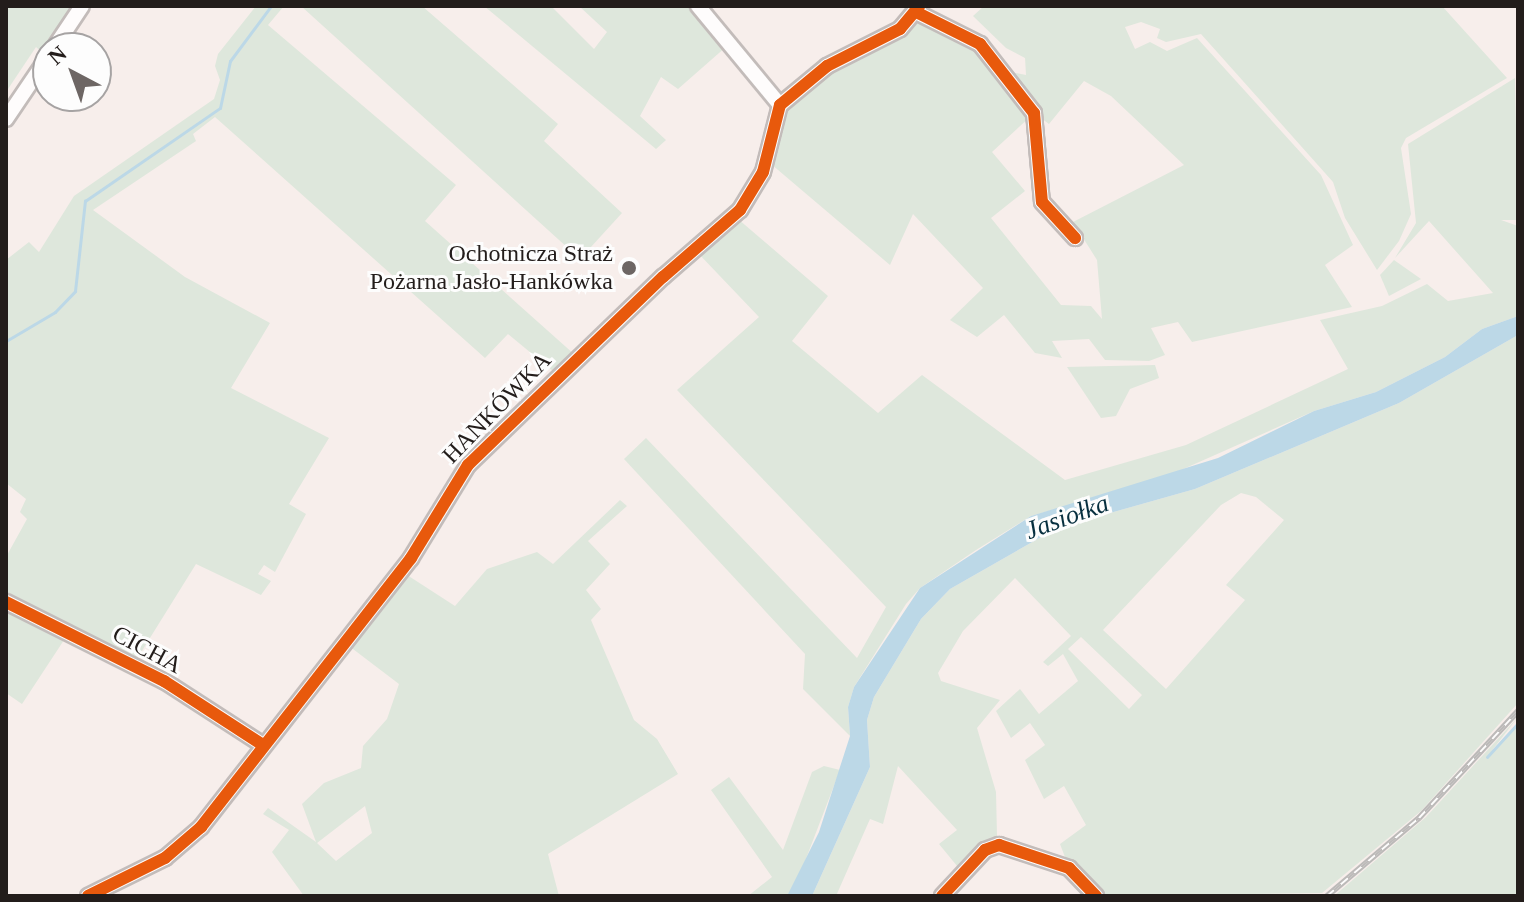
<!DOCTYPE html>
<html>
<head>
<meta charset="utf-8">
<style>
	body { margin:0 }
	#map { position:relative; width:1524px; height:902px; overflow:hidden; background:#f7eeeb; font-family:Georgia,serif }
	div>[style] { position:absolute }
	[style*='--x'] { left:calc(var(--x)*1px); top:calc(var(--y)*1px); width:calc(var(--w)*1px); rotate:calc(var(--a)*1deg) }
	.green>* { inset:0; background:#dee7dc }
	.water>* { inset:0; background:#bcd8e7 }
	.stream>* { height:3px; margin:-1.5px; padding:0 1.5px; transform-origin:1.5px; border-radius:1.5px; background:#bcd8e7 }
	.roads { filter:drop-shadow(2px 0 #c3bcba) drop-shadow(-2px 0 #c3bcba) drop-shadow(0 2px #c3bcba) drop-shadow(0 -2px #c3bcba) }
	.minor>* { height:14px; margin:-7px; padding:0 7px; transform-origin:7px; border-radius:7px; background:#fefcfc }
	.rail>* { height:6px; margin-top:-3px; transform-origin:0; background:repeating-linear-gradient(90deg,#fdfdfd 0 9px,#bcbab9 0 18px); box-sizing:border-box; border-block:2px solid #bcbab9 }
	.cycleway>* { height:12px; margin:-6px; padding:0 6px; transform-origin:6px; border-radius:6px; background:#e8590c }
	.dots>* { width:22px; height:22px; translate:-50% -50%; box-sizing:border-box; border:4px solid #fdfdfd; border-radius:50% }
	span { translate:-50% -50%; white-space:nowrap; text-align:center; line-height:1.15; -webkit-text-stroke:6px #fdfdfd; paint-order:stroke }
	.poi-label { font-size:24px; color:#231d1b }
	.right { translate:-100% -50%; text-align:right }
	.street-label { font-size:24px; color:#231d1b }
	.water-label { font-size:26px; color:#072f3f; font-style:italic }
	.frame { position:absolute; inset:0; border:8px solid #231d1b; pointer-events:none }
	.north { position:absolute; left:32px; top:32px; width:80px; height:80px; box-sizing:border-box; background:#fdfdfd; border:2px solid #a6a3a3; border-radius:50%; rotate:319deg; font-size:22px; font-weight:700; line-height:32px; text-align:center; color:#231d1b }
	.north::after { content:''; display:block; margin:auto; width:28px; height:36px; background:#6d6664; clip-path:polygon(50% 0,100% 100%,50% 72%,0 100%) }
</style>
</head>
<body>
<div id="map">
	<div class="green">
		<div style="clip-path:polygon(6px 6px,75px 6px,45px 55px,36px 47px,6px 92px)"></div>
		<div style="clip-path:polygon(256px 6px,284px 6px,268px 25px,456px 185px,425px 221px,575px 355px,554px 372px,508px 334px,485px 358px,215px 117px,193px 134px,196px 141px,93px 210px,185px 277px,270px 323px,231px 388px,329px 438px,289px 504px,306px 514px,275px 572px,264px 565px,258px 574px,271px 581px,261px 595px,196px 564px,135px 662px,6px 597px,6px 557px,27px 519px,20px 512px,26px 499px,6px 483px,6px 260px,29px 242px,39px 252px,74px 196px,214px 99px,220px 80px,215px 66px,218px 54px)"></div>
		<div style="clip-path:polygon(301px 6px,422px 6px,558px 124px,544px 141px,622px 213px,580px 259px)"></div>
		<div style="clip-path:polygon(484px 6px,551px 6px,594px 49px,607px 32px,579px 6px,693px 6px,727px 46px,678px 89px,661px 77px,640px 116px,666px 140px,656px 149px)"></div>
		<div style="clip-path:polygon(984px 6px,1442px 6px,1507px 78px,1406px 138px,1401px 148px,1411px 214px,1399px 241px,1377px 270px,1345px 218px,1333px 182px,1201px 34px,1166px 42px,1157px 38px,1160px 29px,1141px 22px,1125px 27px,1135px 49px,1150px 42px,1167px 51px,1197px 38px,1321px 175px,1353px 245px,1325px 265px,1352px 307px,1192px 342px,1178px 322px,1151px 328px,1165px 355px,1149px 361px,1105px 360px,1089px 339px,1052px 341px,1062px 358px,1035px 353px,1004px 315px,977px 337px,950px 320px,983px 288px,913px 214px,890px 265px,771px 164px,785px 115px,810px 87px,836px 66px,924px 20px,977px 47px,1031px 116px,992px 152px,1025px 191px,991px 218px,1061px 305px,1091px 306px,1102px 319px,1097px 260px,1073px 222px,1184px 165px,1111px 96px,1084px 81px,1049px 124px,1037px 115px,1005px 71px,1026px 75px,1025px 58px,1006px 48px,973px 16px)"></div>
		<div style="clip-path:polygon(1515px 78px,1518px 220px,1501px 220px,1518px 226px,1518px 316px,1482px 329px,1445px 357px,1376px 392px,1314px 411px,1163px 478px,1031px 516px,976px 550px,920px 588px,906px 604px,854px 687px,848px 707px,850px 736px,803px 689px,805px 654px,624px 459px,646px 438px,857px 658px,886px 607px,677px 390px,759px 317px,697px 252px,738px 219px,828px 296px,792px 341px,878px 413px,922px 375px,1065px 480px,1186px 445px,1348px 369px,1320px 320px,1382px 306px,1427px 284px,1448px 301px,1493px 293px,1429px 221px,1395px 258px,1416px 223px,1408px 144px)"></div>
		<div style="clip-path:polygon(1394px 260px,1421px 279px,1389px 296px,1380px 275px)"></div>
		<div style="clip-path:polygon(evenodd,1518px 335px,1518px 703px,1421px 811px,1322px 893px,1102px 896px,1068px 865px,1060px 844px,1086px 825px,1064px 786px,1044px 799px,1025px 760px,1045px 745px,1030px 723px,1011px 738px,996px 711px,1020px 689px,1039px 714px,1078px 681px,1063px 654px,1048px 666px,1043px 662px,1071px 636px,1015px 578px,963px 631px,938px 673px,941px 681px,1000px 700px,977px 728px,996px 792px,997px 836px,962px 872px,939px 844px,957px 830px,898px 766px,883px 824px,870px 819px,836px 896px,812px 896px,870px 767px,867px 720px,874px 697px,921px 619px,950px 589px,1057px 528px,1195px 489px,1399px 403px,1518px 335px,1241px 493px,1256px 497px,1284px 520px,1226px 585px,1245px 600px,1166px 689px,1103px 630px,1221px 505px,1241px 493px,1518px 335px,1081px 637px,1142px 695px,1129px 709px,1068px 649px,1081px 637px)"></div>
		<div style="clip-path:polygon(1155px 365px,1159px 378px,1130px 389px,1116px 416px,1101px 418px,1067px 367px)"></div>
		<div style="clip-path:polygon(evenodd,620px 500px,627px 506px,588px 541px,610px 564px,586px 590px,601px 609px,591px 620px,634px 720px,657px 739px,678px 774px,548px 854px,559px 896px,304px 896px,272px 852px,289px 830px,263px 814px,268px 808px,316px 842px,302px 804px,324px 783px,361px 768px,363px 746px,387px 719px,399px 684px,349px 646px,404px 573px,455px 606px,487px 569px,537px 552px,553px 564px,620px 500px,365px 806px,372px 833px,336px 861px,317px 843px,365px 806px)"></div>
		<div style="clip-path:polygon(6px 607px,66px 637px,22px 704px,6px 693px)"></div>
		<div style="clip-path:polygon(1518px 717px,1487px 757px,1518px 724px,1518px 896px,1334px 896px,1426px 817px)"></div>
		<div style="clip-path:polygon(824px 766px,840px 770px,797px 882px,787px 896px,748px 896px,772px 877px,711px 790px,729px 777px,783px 850px,812px 772px)"></div>
	</div>
	<div class="water">
		<div style="clip-path:polygon(1518px 316px,1518px 335px,1399px 403px,1195px 489px,1057px 528px,950px 589px,921px 619px,874px 697px,867px 720px,870px 767px,812px 896px,787px 896px,819px 832px,850px 736px,848px 707px,854px 687px,920px 588px,1031px 516px,1218px 458px,1314px 411px,1376px 392px,1445px 357px,1482px 329px)"></div>
	</div>
	<div class="stream">
		<div style="--x:6;--y:341;--w:57;--a:-30.6"></div>
		<div style="--x:55;--y:312;--w:29;--a:-46"></div>
		<div style="--x:75;--y:291;--w:91;--a:-83.7"></div>
		<div style="--x:85;--y:201;--w:164;--a:-34.6"></div>
		<div style="--x:220;--y:108;--w:48;--a:-78"></div>
		<div style="--x:230;--y:61;--w:69;--a:-53.3"></div>
		<div style="--x:1487;--y:757;--w:46;--a:-47.6"></div>
	</div>
	<div class="roads">
		<div class="minor">
			<div style="--x:698;--y:6;--w:129;--a:50.4"></div>
			<div style="--x:916;--y:12;--w:72;--a:26.6"></div>
			<div style="--x:980;--y:44;--w:88;--a:52"></div>
			<div style="--x:1034;--y:113;--w:89;--a:84.9"></div>
			<div style="--x:1042;--y:202;--w:49;--a:47.5"></div>
			<div style="--x:54;--y:48;--w:50;--a:-56.3"></div>
			<div style="--x:6;--y:119;--w:75;--a:-55.9"></div>
			<div style="--x:6;--y:602;--w:177;--a:26.6"></div>
			<div style="--x:164;--y:681;--w:118;--a:32.9"></div>
			<div style="--x:88;--y:896;--w:86;--a:-26.3"></div>
			<div style="--x:165;--y:858;--w:48;--a:-40.7"></div>
			<div style="--x:201;--y:827;--w:341;--a:-52"></div>
			<div style="--x:411;--y:558;--w:109;--a:-58.5"></div>
			<div style="--x:468;--y:465;--w:271;--a:-44"></div>
			<div style="--x:663;--y:277;--w:102;--a:-41"></div>
			<div style="--x:740;--y:210;--w:44;--a:-58.8"></div>
			<div style="--x:763;--y:172;--w:69;--a:-75.8"></div>
			<div style="--x:780;--y:105;--w:61;--a:-39.7"></div>
			<div style="--x:827;--y:66;--w:82;--a:-26.9"></div>
			<div style="--x:900;--y:29;--w:30;--a:-50"></div>
			<div style="--x:942;--y:896;--w:63;--a:-46.9"></div>
			<div style="--x:985;--y:850;--w:15;--a:-20"></div>
			<div style="--x:999;--y:845;--w:74;--a:18.2"></div>
			<div style="--x:1069;--y:868;--w:39;--a:46"></div>
		</div>
	</div>
	<div class="rail">
		<div style="--x:1327;--y:896;--w:121;--a:-40.3"></div>
		<div style="--x:1419;--y:818;--w:146;--a:-47.2"></div>
	</div>
	<div class="cycleway">
		<div style="--x:916;--y:12;--w:72;--a:26.6"></div>
		<div style="--x:980;--y:44;--w:88;--a:52"></div>
		<div style="--x:1034;--y:113;--w:89;--a:84.9"></div>
		<div style="--x:1042;--y:202;--w:49;--a:47.5"></div>
		<div style="--x:6;--y:602;--w:177;--a:26.6"></div>
		<div style="--x:164;--y:681;--w:118;--a:32.9"></div>
		<div style="--x:88;--y:896;--w:86;--a:-26.3"></div>
		<div style="--x:165;--y:858;--w:48;--a:-40.7"></div>
		<div style="--x:201;--y:827;--w:341;--a:-52"></div>
		<div style="--x:411;--y:558;--w:109;--a:-58.5"></div>
		<div style="--x:468;--y:465;--w:271;--a:-44"></div>
		<div style="--x:663;--y:277;--w:102;--a:-41"></div>
		<div style="--x:740;--y:210;--w:44;--a:-58.8"></div>
		<div style="--x:763;--y:172;--w:69;--a:-75.8"></div>
		<div style="--x:780;--y:105;--w:61;--a:-39.7"></div>
		<div style="--x:827;--y:66;--w:82;--a:-26.9"></div>
		<div style="--x:900;--y:29;--w:30;--a:-50"></div>
		<div style="--x:942;--y:896;--w:63;--a:-46.9"></div>
		<div style="--x:985;--y:850;--w:15;--a:-20"></div>
		<div style="--x:999;--y:845;--w:74;--a:18.2"></div>
		<div style="--x:1069;--y:868;--w:39;--a:46"></div>
	</div>
	<div class="dots">
		<div style="left:629px;top:268px;background:#6d6664"></div>
	</div>
	<div class="poi-label">
		<span class="right" style="left:613px;top:268px">Ochotnicza Straż<br>Pożarna Jasło-Hankówka</span>
	</div>
	<div class="street-label">
		<span style="left:497px;top:408px;rotate:-46deg">HANKÓWKA</span>
		<span style="left:147px;top:650px;rotate:28deg">CICHA</span>
	</div>
	<div class="water-label">
		<span style="left:1067px;top:517px;rotate:-20deg">Jasiołka</span>
	</div>
	<div class="frame"></div>
	<div class="north">N</div>
</div>
</body>
</html>
